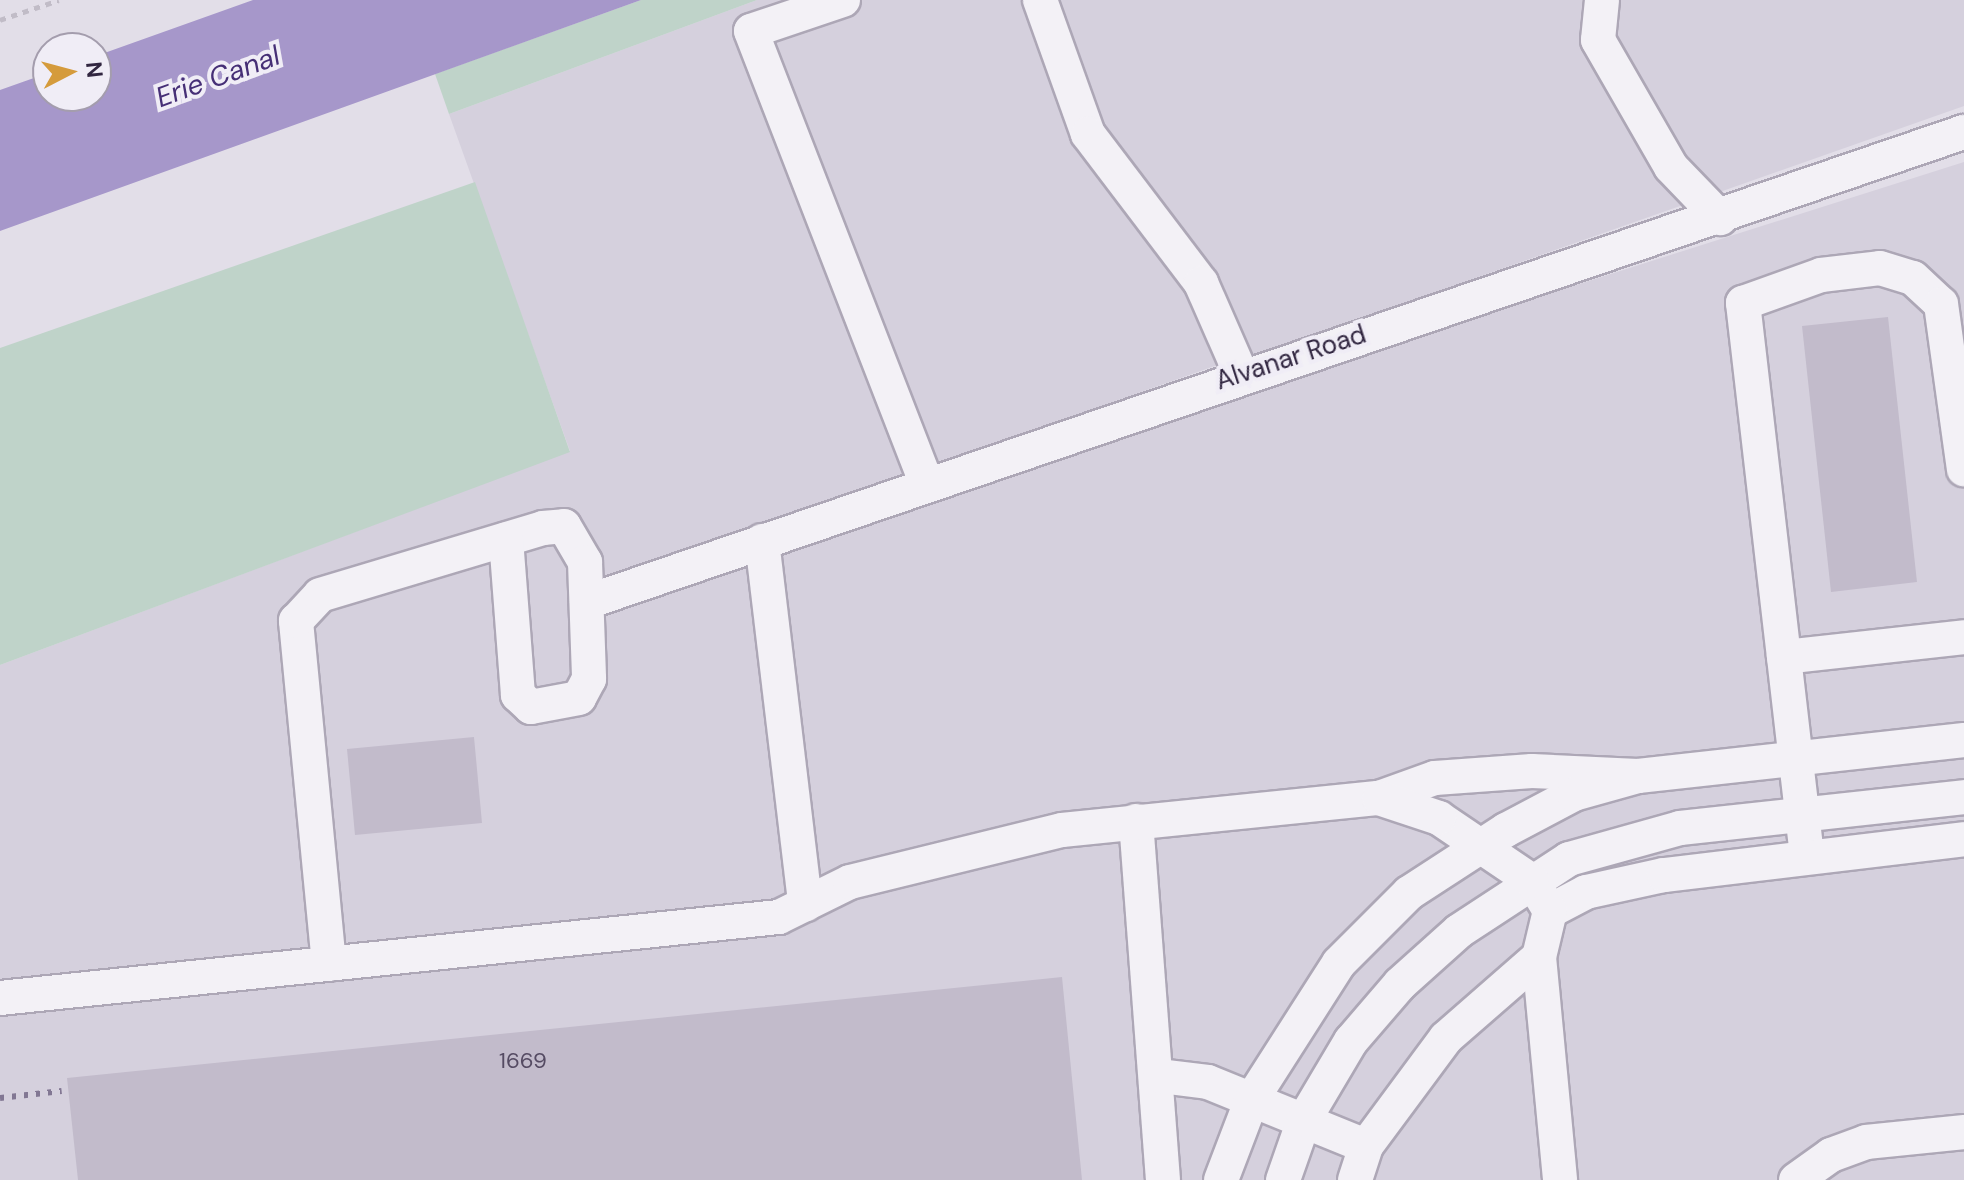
<!DOCTYPE html>
<html>
<head>
<meta charset="utf-8">
<style>
	body { margin:0 }
	#map { position:relative; width:1964px; height:1180px; overflow:hidden; background:#e2dee8; font-family:"DM Sans",sans-serif }
	div>[style] { position:absolute }
	[style*='--x'] { left:calc(var(--x)*1px); top:calc(var(--y)*1px); width:calc(var(--w)*1px); rotate:calc(var(--a)*1deg) }
	.built>* { inset:0; background:#d5d0dd }
	.green>* { inset:0; background:#bfd3c9 }
	.water>* { inset:0; background:#a697ca }
	.building>* { inset:0; background:#c2bbcb }
	.path>* { height:5px; margin-top:-2.5px; transform-origin:0; background:repeating-linear-gradient(90deg,#c1bcc7 0 6px,transparent 0 12px) }
	.roads { filter:drop-shadow(2px 0 #ada7b6) drop-shadow(-2px 0 #ada7b6) drop-shadow(0 2px #ada7b6) drop-shadow(0 -2px #ada7b6) }
	.minor>* { height:34px; margin:-17px; padding:0 17px; transform-origin:17px; border-radius:17px; background:#f3f1f6 }
	.rail>* { height:6px; margin-top:-3px; transform-origin:0; background:repeating-linear-gradient(90deg,#827793 0 4px,transparent 0 12px) }
	span { translate:-50% -50%; white-space:nowrap; text-align:center; line-height:1.15; -webkit-text-stroke:8px #f0edf6; paint-order:stroke }
	.number-label { font-size:22px; color:#554b63 }
	.number-label span { -webkit-text-stroke-width:0 }
	.street-label { font-size:26px; color:#312640 }
	.water-label { font-size:28px; color:#462f76; font-style:italic }
	.north { position:absolute; left:32px; top:32px; width:80px; height:80px; box-sizing:border-box; background:#f0edf6; border:2px solid #a49dad; border-radius:50%; rotate:84deg; font-size:22px; font-weight:700; line-height:32px; text-align:center; color:#312640 }
	.north::after { content:''; display:block; margin:auto; width:28px; height:36px; background:#d59b3c; clip-path:polygon(50% 0,100% 100%,50% 72%,0 100%) }
</style>
</head>
<body>
<div id="map">
	<div class="built">
		<div style="clip-path:polygon(evenodd,757px 0,1964px 0,1964px 106px,1453px 286px,1459px 322px,1964px 162px,1964px 1180px,0 1180px,0 665px,570px 451px,449px 114px,757px 0,1226px 362px,1229px 396px,627px 607px,615px 578px,1226px 362px)"></div>
	</div>
	<div class="green">
		<div style="clip-path:polygon(641px 0,757px 0,449px 114px,435px 74px)"></div>
		<div style="clip-path:polygon(475px 182px,570px 452px,0 665px,0 348px)"></div>
	</div>
	<div class="water">
		<div style="clip-path:polygon(253px 0,641px 0,0 231px,0 90px,48px 73px,48px 96px,96px 96px,96px 56px)"></div>
	</div>
	<div class="building">
		<div style="clip-path:polygon(1888px 317px,1917px 582px,1831px 592px,1802px 326px)"></div>
		<div style="clip-path:polygon(474px 737px,482px 823px,355px 835px,347px 749px)"></div>
		<div style="clip-path:polygon(1062px 977px,1082px 1180px,78px 1180px,67px 1078px)"></div>
	</div>
	<div class="path">
		<div style="--x:0;--y:20;--w:62;--a:-18.7"></div>
	</div>
	<div class="roads">
		<div class="minor">
			<div style="--x:843;--y:0;--w:97;--a:161.4"></div>
			<div style="--x:751;--y:31;--w:485;--a:68.8"></div>
			<div style="--x:1040;--y:0;--w:142;--a:70.3"></div>
			<div style="--x:1088;--y:134;--w:187;--a:52.8"></div>
			<div style="--x:1201;--y:283;--w:99;--a:66.3"></div>
			<div style="--x:1602;--y:0;--w:40;--a:95.7"></div>
			<div style="--x:1598;--y:40;--w:146;--a:60.1"></div>
			<div style="--x:1671;--y:167;--w:71;--a:46.1"></div>
			<div style="--x:762;--y:541;--w:366;--a:83.2"></div>
			<div style="--x:587;--y:602;--w:1455;--a:-18.85"></div>
			<div style="--x:1784;--y:657;--w:181;--a:-6.3"></div>
			<div style="--x:1136;--y:821;--w:360;--a:85.7"></div>
			<div style="--x:1807;--y:856;--w:557;--a:-96.6"></div>
			<div style="--x:1743;--y:303;--w:83;--a:-19.7"></div>
			<div style="--x:1821;--y:275;--w:59;--a:-6.8"></div>
			<div style="--x:1880;--y:268;--w:34;--a:17"></div>
			<div style="--x:1913;--y:278;--w:38;--a:43"></div>
			<div style="--x:1941;--y:304;--w:167;--a:82.1"></div>
			<div style="--x:1550;--y:911;--w:41;--a:-27.8"></div>
			<div style="--x:1586;--y:892;--w:80;--a:-12.3"></div>
			<div style="--x:1664;--y:875;--w:302;--a:-6.8"></div>
			<div style="--x:1539;--y:957;--w:224;--a:84.6"></div>
			<div style="--x:329;--y:964;--w:345;--a:-95.5"></div>
			<div style="--x:296;--y:621;--w:35;--a:-47"></div>
			<div style="--x:320;--y:595;--w:233;--a:-16.7"></div>
			<div style="--x:543;--y:528;--w:21;--a:-5"></div>
			<div style="--x:564;--y:526;--w:42;--a:59.7"></div>
			<div style="--x:585;--y:562;--w:117;--a:88"></div>
			<div style="--x:589;--y:679;--w:21;--a:118"></div>
			<div style="--x:579;--y:698;--w:49;--a:169.4"></div>
			<div style="--x:531;--y:707;--w:18;--a:-137"></div>
			<div style="--x:518;--y:695;--w:156;--a:-94.4"></div>
			<div style="--x:0;--y:998;--w:783;--a:-5.94"></div>
			<div style="--x:779;--y:917;--w:79;--a:-26.2"></div>
			<div style="--x:850;--y:882;--w:218;--a:-13.8"></div>
			<div style="--x:1062;--y:830;--w:319;--a:-5.8"></div>
			<div style="--x:1379;--y:798;--w:59;--a:-19.7"></div>
			<div style="--x:1435;--y:778;--w:97;--a:-4.1"></div>
			<div style="--x:1532;--y:771;--w:106;--a:2.7"></div>
			<div style="--x:1160;--y:1076;--w:48;--a:7.1"></div>
			<div style="--x:1208;--y:1082;--w:170;--a:22.1"></div>
			<div style="--x:1221;--y:1180;--w:87;--a:-69.1"></div>
			<div style="--x:1252;--y:1099;--w:161;--a:-57.4"></div>
			<div style="--x:1339;--y:963;--w:99;--a:-45"></div>
			<div style="--x:1409;--y:893;--w:116;--a:-33"></div>
			<div style="--x:1506;--y:830;--w:77;--a:-27.9"></div>
			<div style="--x:1574;--y:794;--w:66;--a:-15.7"></div>
			<div style="--x:1638;--y:776;--w:328;--a:-6.3"></div>
			<div style="--x:1283;--y:1180;--w:64;--a:-70.7"></div>
			<div style="--x:1304;--y:1120;--w:92;--a:-59.3"></div>
			<div style="--x:1351;--y:1041;--w:75;--a:-49.3"></div>
			<div style="--x:1400;--y:984;--w:79;--a:-41.9"></div>
			<div style="--x:1459;--y:931;--w:131;--a:-33.2"></div>
			<div style="--x:1569;--y:859;--w:115;--a:-15.6"></div>
			<div style="--x:1680;--y:828;--w:286;--a:-6.2"></div>
			<div style="--x:1355;--y:1180;--w:36;--a:-72"></div>
			<div style="--x:1366;--y:1146;--w:134;--a:-53.5"></div>
			<div style="--x:1446;--y:1038;--w:123;--a:-41.1"></div>
			<div style="--x:1539;--y:957;--w:47;--a:-76.6"></div>
			<div style="--x:1550;--y:911;--w:35;--a:-121"></div>
			<div style="--x:1532;--y:881;--w:112;--a:-145.9"></div>
			<div style="--x:1439;--y:818;--w:63;--a:-161.6"></div>
			<div style="--x:1796;--y:1180;--w:43;--a:-35.5"></div>
			<div style="--x:1831;--y:1155;--w:37;--a:-20"></div>
			<div style="--x:1866;--y:1142;--w:99;--a:-5.8"></div>
		</div>
	</div>
	<div class="rail">
		<div style="--x:0;--y:1098;--w:62;--a:-6.4"></div>
	</div>
	<div class="number-label">
		<span style="left:523px;top:1061px">1669</span>
	</div>
	<div class="street-label">
		<span style="left:1291px;top:358px;rotate:-18deg">Alvanar Road</span>
	</div>
	<div class="water-label">
		<span style="left:218px;top:77px;rotate:-20deg">Erie Canal</span>
	</div>
	<div class="north">N</div>
</div>
</body>
</html>
